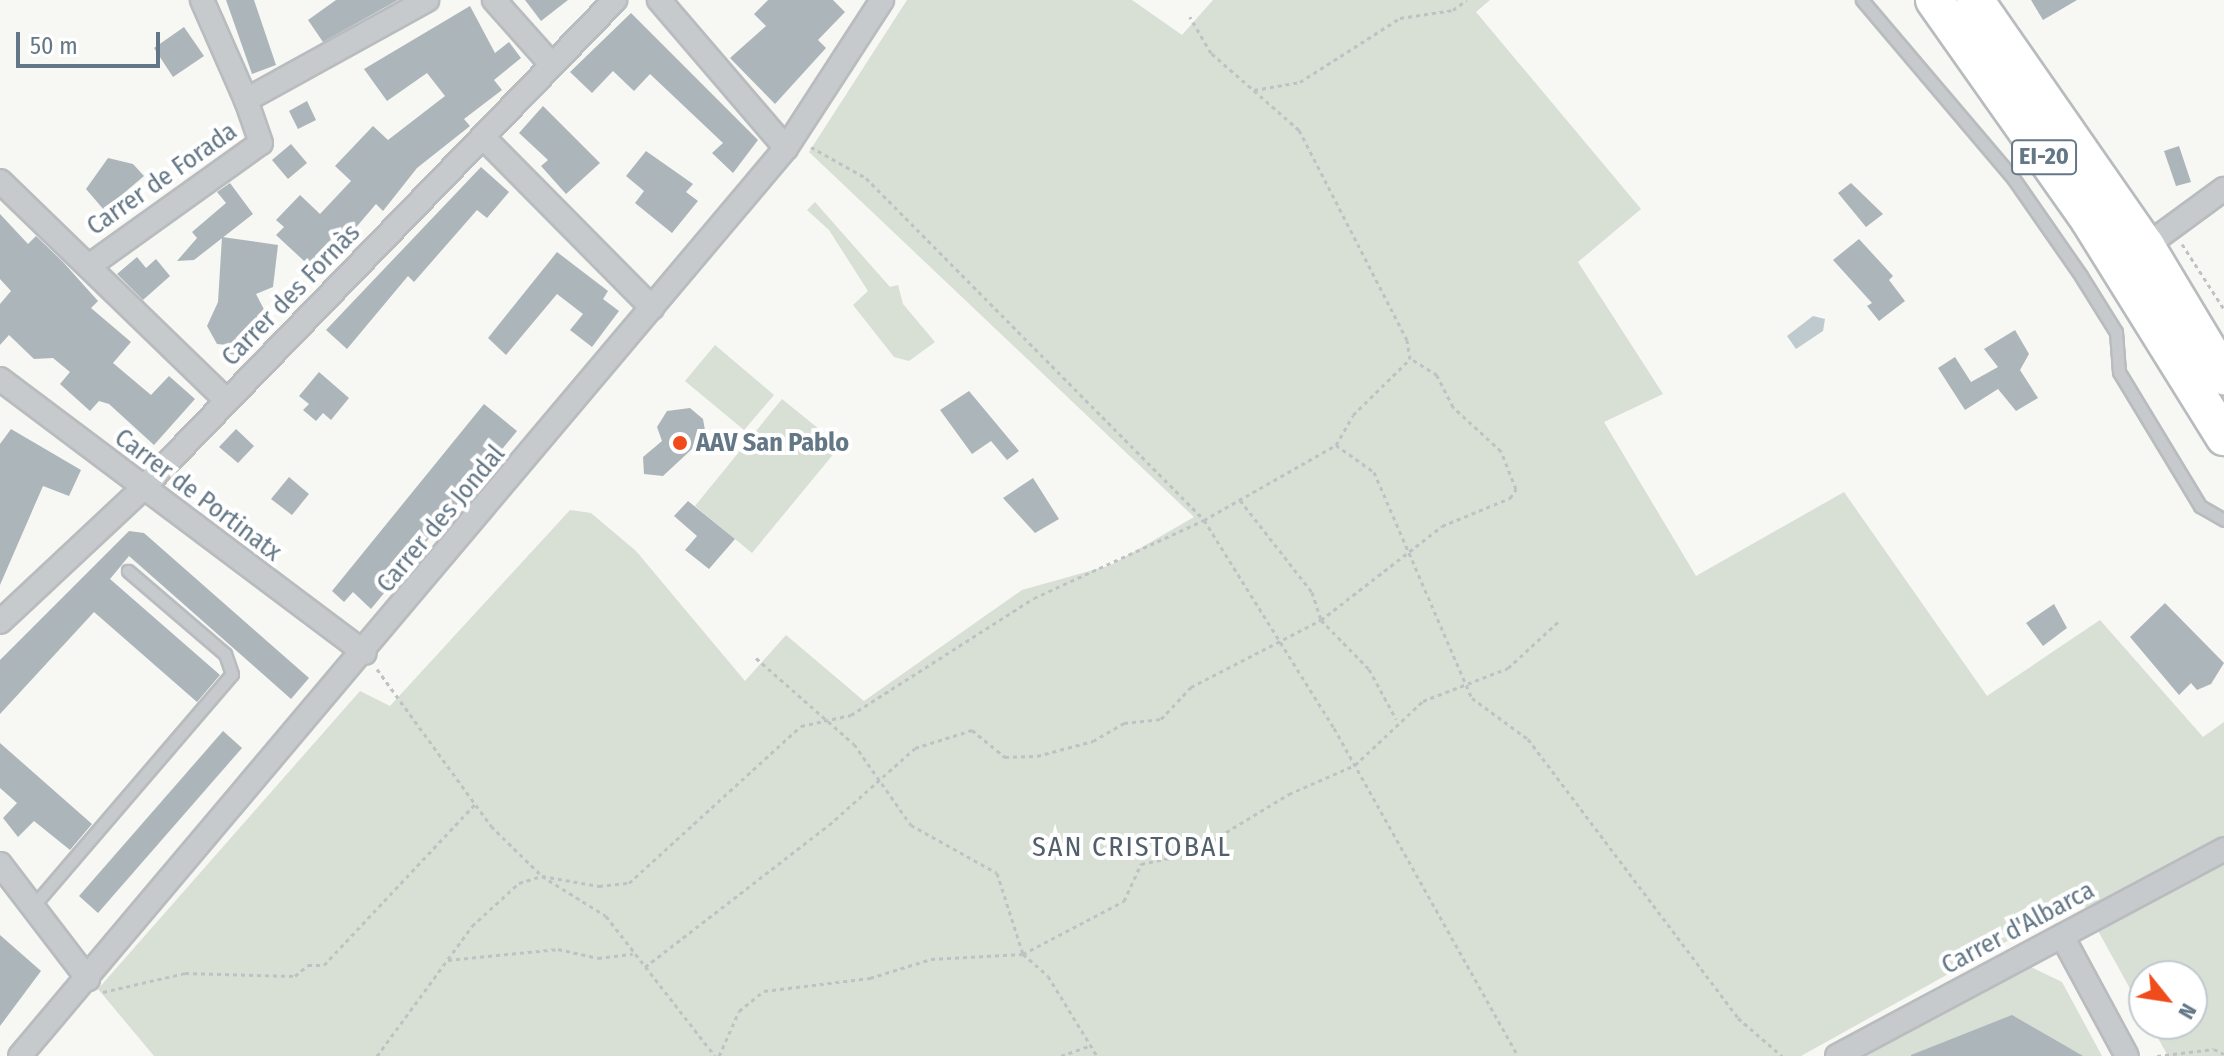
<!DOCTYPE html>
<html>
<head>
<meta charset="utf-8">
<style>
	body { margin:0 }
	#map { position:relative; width:2224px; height:1056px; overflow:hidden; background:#f7f7f3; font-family:"Fira Sans Condensed",sans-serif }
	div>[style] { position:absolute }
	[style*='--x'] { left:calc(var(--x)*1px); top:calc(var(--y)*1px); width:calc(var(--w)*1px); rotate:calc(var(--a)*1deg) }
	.green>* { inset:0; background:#d8dfd4 }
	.water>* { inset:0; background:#bfcacf }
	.building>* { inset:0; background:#acb5ba }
	.path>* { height:3px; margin-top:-1.5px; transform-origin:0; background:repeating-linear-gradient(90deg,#bfc2c4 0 4px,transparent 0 8px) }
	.roads { filter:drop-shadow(2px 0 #b8bcbf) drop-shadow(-2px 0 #b8bcbf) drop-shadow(0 2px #b8bcbf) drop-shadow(0 -2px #b8bcbf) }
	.service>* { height:11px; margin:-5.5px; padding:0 5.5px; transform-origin:5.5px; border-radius:5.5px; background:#c6cacd }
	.minor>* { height:22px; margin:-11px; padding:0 11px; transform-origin:11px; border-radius:11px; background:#c6cacd }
	.trunk>* { height:36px; margin:-18px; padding:0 18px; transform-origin:18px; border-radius:18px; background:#fff }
	.dots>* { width:22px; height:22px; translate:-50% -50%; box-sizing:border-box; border:4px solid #fff; border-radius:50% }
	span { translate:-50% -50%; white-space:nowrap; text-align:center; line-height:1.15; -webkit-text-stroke:8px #fff; paint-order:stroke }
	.shield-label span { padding:2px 6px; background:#fff; border:2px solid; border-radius:6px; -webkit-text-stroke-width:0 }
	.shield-label { font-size:24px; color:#637786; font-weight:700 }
	.street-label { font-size:26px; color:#637786 }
	.poi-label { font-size:26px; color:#637786; font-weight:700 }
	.left { translate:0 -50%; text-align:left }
	.neighbourhood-label { font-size:28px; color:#52606b; letter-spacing:2px }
	.north { position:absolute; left:2128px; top:960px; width:80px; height:80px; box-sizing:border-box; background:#fff; border:2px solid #c1c9cf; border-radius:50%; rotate:120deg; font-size:22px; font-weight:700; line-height:32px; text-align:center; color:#637786 }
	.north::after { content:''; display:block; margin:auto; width:28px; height:36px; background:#ef4b1b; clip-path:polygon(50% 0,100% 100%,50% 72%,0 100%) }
	.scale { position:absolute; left:16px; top:32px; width:144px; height:36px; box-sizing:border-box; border:4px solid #637786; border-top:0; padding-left:10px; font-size:24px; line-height:28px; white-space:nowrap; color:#637786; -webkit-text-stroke:6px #fff; paint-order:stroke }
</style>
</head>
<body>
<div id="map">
	<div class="green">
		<div style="clip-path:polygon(907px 0,1132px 0,1182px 35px,1213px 0,1490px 0,1476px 12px,1641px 209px,1578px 262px,1663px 394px,1604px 422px,1696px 576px,1844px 492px,1987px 696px,2100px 620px,2203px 737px,2224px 722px,2224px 1056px,2168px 1056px,2150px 1024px,2192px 1024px,2192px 976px,2144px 976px,2144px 1014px,2081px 900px,1801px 1056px,154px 1056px,98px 989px,360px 691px,390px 706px,570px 510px,591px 513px,636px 551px,745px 681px,786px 635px,864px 701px,1022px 590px,1111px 565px,1194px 517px,809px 152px)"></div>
		<div style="clip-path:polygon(815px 202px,890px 287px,898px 285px,903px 304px,935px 342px,909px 361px,894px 357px,853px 305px,868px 291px,829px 230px,807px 210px)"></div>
		<div style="clip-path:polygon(715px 345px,774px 395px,744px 430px,685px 381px)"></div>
		<div style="clip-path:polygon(782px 399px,840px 446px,752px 553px,695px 506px)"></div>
		<div style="clip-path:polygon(2029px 966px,2062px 982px,2102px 1056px,1865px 1056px)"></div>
	</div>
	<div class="water">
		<div style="clip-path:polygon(1813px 316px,1825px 319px,1823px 331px,1796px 349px,1787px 336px)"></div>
	</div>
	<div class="building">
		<div style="clip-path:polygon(226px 0,254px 0,276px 65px,252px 74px)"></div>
		<div style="clip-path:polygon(336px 0,398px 0,323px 42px,308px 20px)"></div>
		<div style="clip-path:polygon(525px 0,568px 0,541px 21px)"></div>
		<div style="clip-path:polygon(768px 0,833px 0,845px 12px,818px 40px,826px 48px,775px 104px,730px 58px,766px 26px,754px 14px)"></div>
		<div style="clip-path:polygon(2031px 0,2077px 0,2043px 20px)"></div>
		<div style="clip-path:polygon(470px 6px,495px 53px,509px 42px,521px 58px,494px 80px,502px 90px,464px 119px,470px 126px,417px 168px,383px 211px,376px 204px,317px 273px,276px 235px,284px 227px,276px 220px,300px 195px,320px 214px,351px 181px,335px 166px,373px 126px,388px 140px,445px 96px,427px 73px,387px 101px,364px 69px)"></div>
		<div style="clip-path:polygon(631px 13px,758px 140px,733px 173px,712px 153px,723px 143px,650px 74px,634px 91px,613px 71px,592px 93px,570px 72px)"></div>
		<div style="clip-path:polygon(184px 27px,204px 56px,173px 77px,154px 48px)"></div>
		<div style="clip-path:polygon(307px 101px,316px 120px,298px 129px,289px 111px)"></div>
		<div style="clip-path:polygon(543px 106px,600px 163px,566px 194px,541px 166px,548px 160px,519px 133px)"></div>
		<div style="clip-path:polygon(291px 144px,307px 163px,288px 179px,272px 160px)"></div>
		<div style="clip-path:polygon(2179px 146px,2191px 182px,2176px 186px,2164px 151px)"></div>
		<div style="clip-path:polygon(646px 151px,693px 184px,686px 192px,698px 201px,672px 233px,635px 203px,644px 191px,626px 176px)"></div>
		<div style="clip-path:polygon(108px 158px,133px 164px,144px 176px,104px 210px,86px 189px)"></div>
		<div style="clip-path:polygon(481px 167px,509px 192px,487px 218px,477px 210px,414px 282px,408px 276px,347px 349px,326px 330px)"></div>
		<div style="clip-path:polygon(230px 183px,253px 214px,194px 260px,177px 261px,197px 238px,192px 232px,226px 203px,217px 192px)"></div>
		<div style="clip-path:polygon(1851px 183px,1883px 214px,1866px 227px,1838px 193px)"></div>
		<div style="clip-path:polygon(0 214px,28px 244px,36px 236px,63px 262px,98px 301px,91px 308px,131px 342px,113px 363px,151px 395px,169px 376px,195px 399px,154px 445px,109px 404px,99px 401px,90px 411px,60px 384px,70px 372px,53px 358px,34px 359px,9px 335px,0 345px,0 304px,11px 291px,0 279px)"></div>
		<div style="clip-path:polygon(222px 237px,278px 245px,273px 287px,256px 294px,271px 323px,262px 336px,247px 335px,245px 355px,227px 354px,228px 345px,217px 344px,207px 326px,218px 302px)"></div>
		<div style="clip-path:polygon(1859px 239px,1893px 276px,1889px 280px,1905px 301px,1879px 321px,1867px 306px,1872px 303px,1833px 260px)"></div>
		<div style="clip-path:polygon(557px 252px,608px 291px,603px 299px,619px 311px,592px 347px,570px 330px,583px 314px,557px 294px,506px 355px,488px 338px)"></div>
		<div style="clip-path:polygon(137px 257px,146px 268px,156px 259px,170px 276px,143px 300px,117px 274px)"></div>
		<div style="clip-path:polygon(2015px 330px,2029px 354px,2020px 370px,2038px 398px,2016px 411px,1998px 389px,1965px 410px,1938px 368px,1955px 357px,1971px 382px,1998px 367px,1984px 349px)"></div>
		<div style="clip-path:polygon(319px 372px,349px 398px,331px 420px,323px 413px,316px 421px,303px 410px,309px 404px,299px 396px)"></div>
		<div style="clip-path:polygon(969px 391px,1019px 451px,1007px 460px,991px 441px,972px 454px,940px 410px)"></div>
		<div style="clip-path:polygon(484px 404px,517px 431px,371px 609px,353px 592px,344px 602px,332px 591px)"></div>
		<div style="clip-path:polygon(690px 408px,703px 419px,706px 436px,663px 476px,644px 474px,643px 457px,662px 441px,657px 427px,667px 411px)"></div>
		<div style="clip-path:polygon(11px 429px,81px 470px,69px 496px,43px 486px,0 585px,0 444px)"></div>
		<div style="clip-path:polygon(236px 429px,254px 446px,238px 463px,219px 447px)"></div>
		<div style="clip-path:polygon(289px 477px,309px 494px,292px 515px,271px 499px)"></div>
		<div style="clip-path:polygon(1033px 478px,1059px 519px,1035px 533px,1003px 498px)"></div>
		<div style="clip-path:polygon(688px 501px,735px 539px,709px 569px,685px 550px,697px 536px,674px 516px)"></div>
		<div style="clip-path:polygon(129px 531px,144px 533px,309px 678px,291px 699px,129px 556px,110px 579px,220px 675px,197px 702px,94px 612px,0 714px,0 660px)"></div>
		<div style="clip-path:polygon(2165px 603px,2224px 663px,2211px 684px,2197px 690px,2191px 683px,2179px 695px,2130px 637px)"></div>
		<div style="clip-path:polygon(2054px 604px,2067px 628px,2043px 646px,2026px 623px)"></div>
		<div style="clip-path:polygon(223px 731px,242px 748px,98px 913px,79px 896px)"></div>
		<div style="clip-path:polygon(0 743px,92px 824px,70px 850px,34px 821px,18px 837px,3px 818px,17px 803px,0 788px)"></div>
		<div style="clip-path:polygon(0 935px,41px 971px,0 1026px)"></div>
		<div style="clip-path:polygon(2012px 1015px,2083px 1056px,1911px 1056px,1911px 1055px)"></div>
	</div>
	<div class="path">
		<div style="--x:1254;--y:90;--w:47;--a:-9.9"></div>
		<div style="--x:1300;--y:82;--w:119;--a:-32.6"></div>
		<div style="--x:1400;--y:18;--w:54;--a:-8.6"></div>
		<div style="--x:1453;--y:10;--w:17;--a:-36"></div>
		<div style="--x:811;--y:147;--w:63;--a:29.4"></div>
		<div style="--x:866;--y:178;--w:481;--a:45.3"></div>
		<div style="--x:1204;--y:520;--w:152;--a:-29.6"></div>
		<div style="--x:1336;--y:445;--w:34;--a:-60"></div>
		<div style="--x:1353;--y:415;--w:80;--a:-44.5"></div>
		<div style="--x:1410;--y:359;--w:19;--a:-99"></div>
		<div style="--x:1407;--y:340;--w:236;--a:-117.2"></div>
		<div style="--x:1299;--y:130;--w:117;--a:-138.8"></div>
		<div style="--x:1211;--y:53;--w:42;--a:-120.3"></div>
		<div style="--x:2182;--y:244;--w:77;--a:57.1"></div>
		<div style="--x:1336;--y:445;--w:47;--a:35.4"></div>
		<div style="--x:1374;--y:472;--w:246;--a:66.6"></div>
		<div style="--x:1472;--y:698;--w:69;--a:36.2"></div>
		<div style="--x:1528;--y:739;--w:349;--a:53"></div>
		<div style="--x:1738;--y:1018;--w:58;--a:40.8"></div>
		<div style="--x:1240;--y:500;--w:117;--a:52"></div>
		<div style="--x:1312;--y:592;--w:29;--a:72"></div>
		<div style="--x:1321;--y:620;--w:69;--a:45.6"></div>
		<div style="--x:1369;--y:669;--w:57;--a:61.6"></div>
		<div style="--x:756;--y:658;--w:130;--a:41.3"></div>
		<div style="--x:854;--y:744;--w:99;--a:54.9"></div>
		<div style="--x:911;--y:825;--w:98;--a:29.2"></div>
		<div style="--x:997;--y:873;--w:85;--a:72.2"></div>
		<div style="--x:1023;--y:954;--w:33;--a:41"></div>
		<div style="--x:1048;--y:976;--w:94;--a:58.5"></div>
		<div style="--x:377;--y:669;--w:194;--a:54"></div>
		<div style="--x:491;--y:826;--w:71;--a:44.4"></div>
		<div style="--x:542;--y:876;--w:75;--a:32"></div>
		<div style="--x:606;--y:916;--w:177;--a:52.1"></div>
		<div style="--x:448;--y:960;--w:111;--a:-5.7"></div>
		<div style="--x:558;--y:949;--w:41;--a:12.7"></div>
		<div style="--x:598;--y:958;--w:35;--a:-7"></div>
		<div style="--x:645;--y:967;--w:232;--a:-37.7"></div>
		<div style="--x:829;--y:825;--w:115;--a:-41.8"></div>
		<div style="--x:915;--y:748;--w:60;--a:-17.5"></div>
		<div style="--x:972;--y:730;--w:43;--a:39.3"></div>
		<div style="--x:1005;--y:757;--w:32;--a:-2"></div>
		<div style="--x:1037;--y:756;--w:58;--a:-15"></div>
		<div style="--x:1093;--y:741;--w:36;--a:-30"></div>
		<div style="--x:1124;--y:723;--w:37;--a:-6"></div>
		<div style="--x:1161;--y:719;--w:44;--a:-46.8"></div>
		<div style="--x:1191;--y:687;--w:146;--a:-27.3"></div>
		<div style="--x:1321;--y:620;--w:153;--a:-37.8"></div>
		<div style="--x:1442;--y:526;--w:74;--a:-22.4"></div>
		<div style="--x:1510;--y:498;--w:11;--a:-56"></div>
		<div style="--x:1516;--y:489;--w:41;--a:-111.5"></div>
		<div style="--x:1501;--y:451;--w:65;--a:-137.5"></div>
		<div style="--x:1453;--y:407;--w:36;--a:-117"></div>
		<div style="--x:1437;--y:375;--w:31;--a:-148"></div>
		<div style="--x:103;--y:992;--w:84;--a:-13"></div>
		<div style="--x:185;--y:973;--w:110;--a:1.6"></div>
		<div style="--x:295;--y:976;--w:17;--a:-40"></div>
		<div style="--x:308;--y:965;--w:16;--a:0"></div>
		<div style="--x:324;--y:965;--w:221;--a:-46.8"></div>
		<div style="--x:377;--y:1056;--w:161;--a:-53.8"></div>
		<div style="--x:472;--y:926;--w:64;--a:-42.5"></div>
		<div style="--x:519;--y:883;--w:24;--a:-17"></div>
		<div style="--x:542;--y:876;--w:58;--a:10"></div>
		<div style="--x:599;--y:886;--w:30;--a:-6"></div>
		<div style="--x:629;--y:883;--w:233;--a:-42.4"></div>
		<div style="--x:801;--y:726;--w:51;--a:-12.4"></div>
		<div style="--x:851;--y:715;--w:217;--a:-32.6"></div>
		<div style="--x:1034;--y:598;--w:187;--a:-24.6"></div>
		<div style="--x:1204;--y:520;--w:245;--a:58"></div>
		<div style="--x:1334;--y:728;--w:376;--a:60.7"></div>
		<div style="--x:719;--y:1056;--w:49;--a:-66"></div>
		<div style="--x:739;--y:1011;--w:32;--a:-39"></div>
		<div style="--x:764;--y:991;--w:107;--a:-7"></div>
		<div style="--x:870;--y:978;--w:64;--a:-17.3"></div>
		<div style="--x:931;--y:959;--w:92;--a:-3.1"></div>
		<div style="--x:1023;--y:954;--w:114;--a:-27.7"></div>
		<div style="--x:1124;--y:901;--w:41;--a:-65.3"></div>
		<div style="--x:1141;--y:864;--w:52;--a:-12.2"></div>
		<div style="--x:1192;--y:853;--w:114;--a:-31.3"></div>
		<div style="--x:1289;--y:794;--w:72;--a:-23.7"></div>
		<div style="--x:1355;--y:765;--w:93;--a:-43.3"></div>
		<div style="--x:1423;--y:701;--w:91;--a:-21.2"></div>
		<div style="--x:1508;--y:668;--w:68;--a:-42.6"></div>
		<div style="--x:1061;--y:1056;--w:32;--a:-20"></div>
		<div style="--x:2157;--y:1056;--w:57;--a:-7"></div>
		<div style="--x:2214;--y:1049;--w:11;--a:27"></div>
	</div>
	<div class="roads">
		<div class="service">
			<div style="--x:1862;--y:0;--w:233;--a:49.7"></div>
			<div style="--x:2013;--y:178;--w:119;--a:55.2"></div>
			<div style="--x:2081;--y:276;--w:66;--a:58"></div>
			<div style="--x:2116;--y:332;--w:40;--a:85.7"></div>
			<div style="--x:2119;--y:372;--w:157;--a:58.8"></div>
			<div style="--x:2200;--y:506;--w:28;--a:30"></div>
			<div style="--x:34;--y:905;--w:304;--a:-49.4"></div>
			<div style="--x:232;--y:674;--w:21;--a:-109"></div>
			<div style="--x:225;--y:654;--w:128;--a:-139.4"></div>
		</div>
		<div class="minor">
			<div style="--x:202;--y:0;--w:109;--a:66.3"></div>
			<div style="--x:494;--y:0;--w:86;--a:48.3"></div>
			<div style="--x:659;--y:0;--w:195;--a:49.4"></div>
			<div style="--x:484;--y:138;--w:239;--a:45.3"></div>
			<div style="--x:0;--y:181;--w:316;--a:44.1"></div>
			<div style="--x:2146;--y:246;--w:97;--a:-36.2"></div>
			<div style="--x:89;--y:266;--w:211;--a:-35.6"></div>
			<div style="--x:261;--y:143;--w:46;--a:-109.2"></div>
			<div style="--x:246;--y:100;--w:207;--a:-28.9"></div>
			<div style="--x:0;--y:379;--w:456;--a:36.9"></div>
			<div style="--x:0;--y:622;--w:193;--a:-43.1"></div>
			<div style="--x:141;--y:490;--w:682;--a:-45.95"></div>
			<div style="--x:0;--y:864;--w:145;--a:52.6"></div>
			<div style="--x:2062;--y:936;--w:136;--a:61.6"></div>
			<div style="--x:20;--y:1056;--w:1188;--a:-49.85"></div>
			<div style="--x:786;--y:148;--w:176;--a:-57"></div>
			<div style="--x:1837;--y:1056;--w:439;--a:-28.1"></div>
		</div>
		<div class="trunk">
			<div style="--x:1934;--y:0;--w:269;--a:54.8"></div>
			<div style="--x:2089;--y:220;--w:256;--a:58.1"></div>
			<div style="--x:1975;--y:0;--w:300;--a:55.2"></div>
			<div style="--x:2146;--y:246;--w:152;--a:59"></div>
		</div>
	</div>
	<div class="dots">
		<div style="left:680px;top:443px;background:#ef4b1b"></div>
	</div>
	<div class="shield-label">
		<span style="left:2044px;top:157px">EI-20</span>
	</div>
	<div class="street-label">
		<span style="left:162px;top:179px;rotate:-35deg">Carrer de Forada</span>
		<span style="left:291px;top:295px;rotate:-46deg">Carrer des Fornàs</span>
		<span style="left:198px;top:495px;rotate:37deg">Carrer de Portinatx</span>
		<span style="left:441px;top:519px;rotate:-50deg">Carrer des Jondal</span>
		<span style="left:2018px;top:928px;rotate:-28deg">Carrer d'Albarca</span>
	</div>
	<div class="poi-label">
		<span class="left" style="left:696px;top:443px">AAV San Pablo</span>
	</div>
	<div class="neighbourhood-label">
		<span style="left:1132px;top:847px">SAN CRISTOBAL</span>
	</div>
	<div class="north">N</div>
	<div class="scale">50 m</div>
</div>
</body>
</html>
